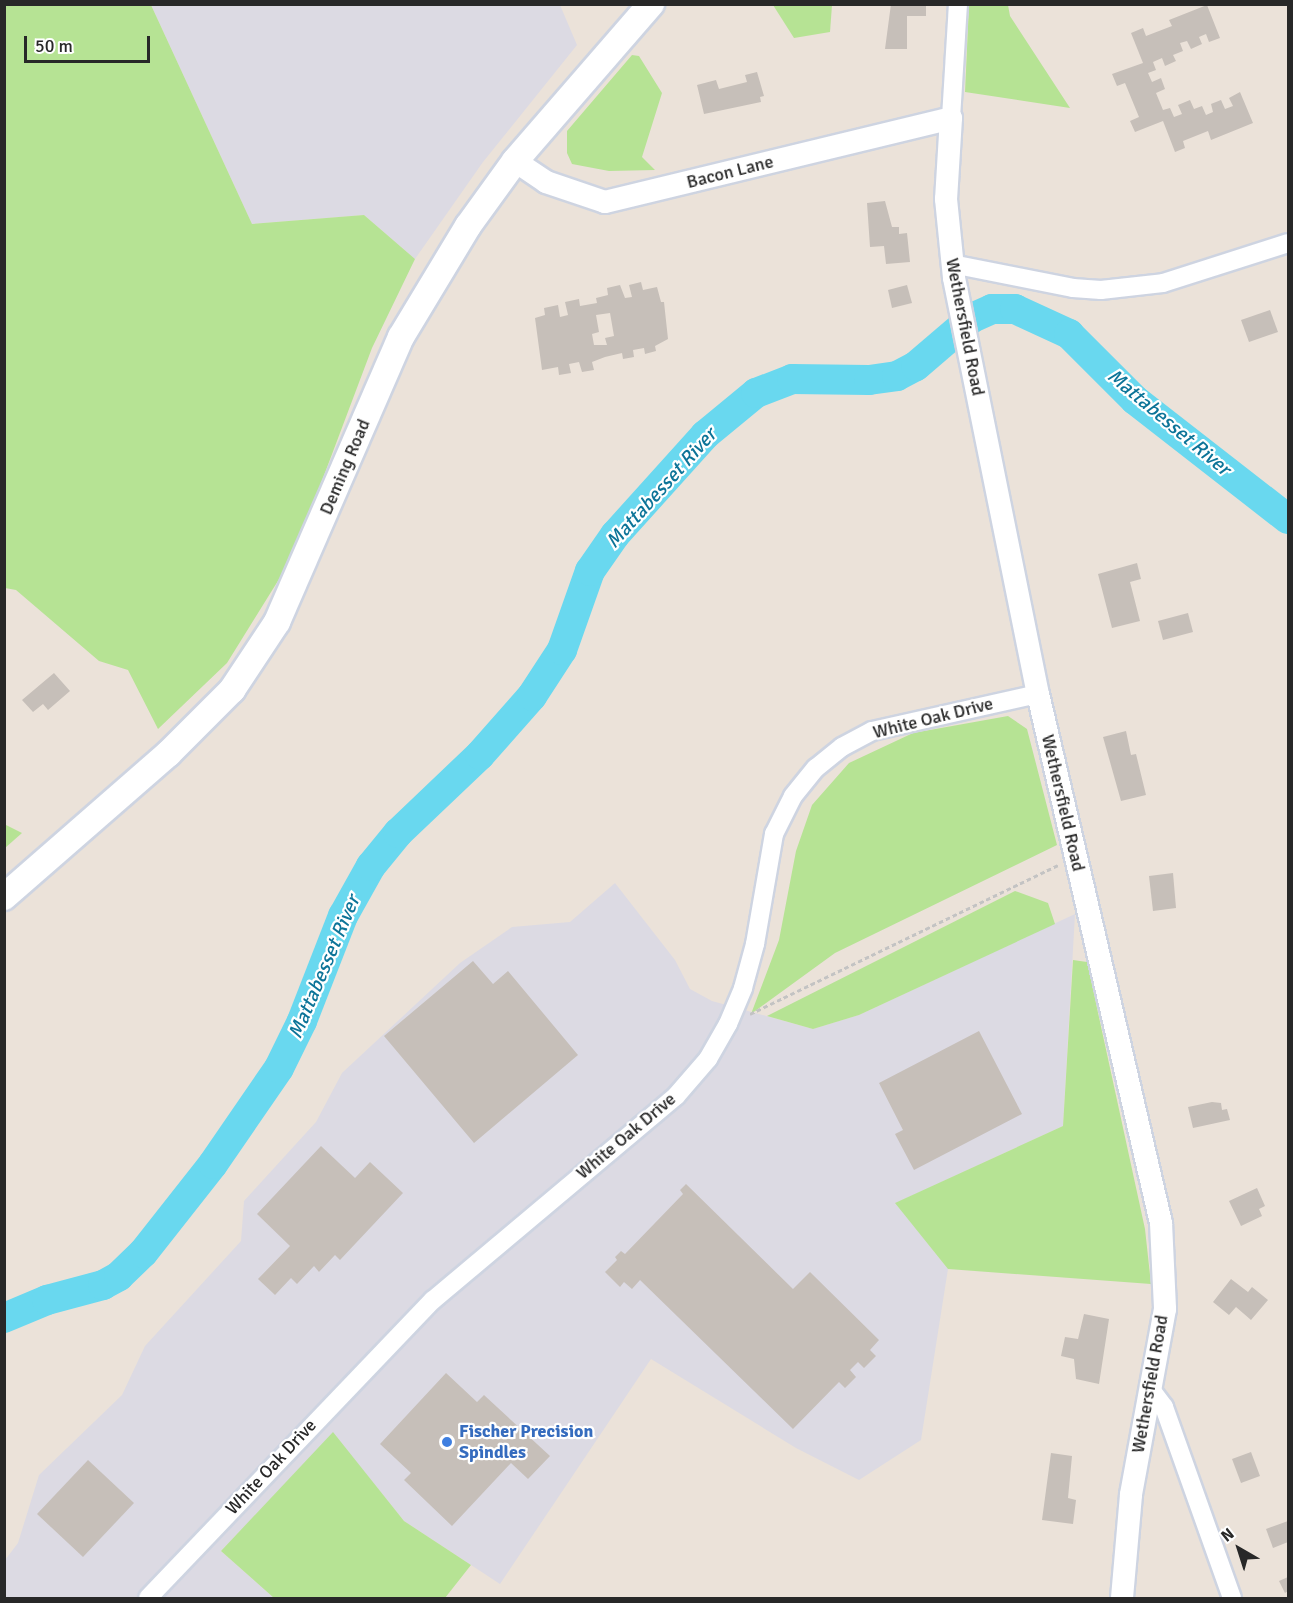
<!DOCTYPE html>
<html>
<head>
<meta charset="utf-8">
<style>
	body { margin:0 }
	#map { position:relative; width:1293px; height:1603px; overflow:hidden; background:#ebe2d9; font-family:Signika,sans-serif }
	div>[style] { position:absolute }
	[style*='--x'] { left:calc(var(--x)*1px); top:calc(var(--y)*1px); width:calc(var(--w)*1px); rotate:calc(var(--a)*1deg) }
	.industrial>* { inset:0; background:#dcdae3 }
	.green>* { inset:0; background:#b6e394 }
	.river>* { height:30px; margin:-15px; padding:0 15px; transform-origin:15px; border-radius:15px; background:#69d8ef }
	.building>* { inset:0; background:#c6bfb9 }
	.path>* { height:3px; margin-top:-1.5px; transform-origin:0; background:repeating-linear-gradient(90deg,#c3c3c3 0 4.5px,transparent 0 7.5px) }
	.roads { filter:drop-shadow(2px 0 #ced4e1) drop-shadow(-2px 0 #ced4e1) drop-shadow(0 2px #ced4e1) drop-shadow(0 -2px #ced4e1) }
	.minor>* { height:18px; margin:-9px; padding:0 9px; transform-origin:9px; border-radius:9px; background:#fff }
	.tertiary>* { height:22px; margin:-11px; padding:0 11px; transform-origin:11px; border-radius:11px; background:#fff }
	.secondary>* { height:26px; margin:-13px; padding:0 13px; transform-origin:13px; border-radius:13px; background:#fff }
	.dots>* { width:16px; height:16px; translate:-50% -50%; box-sizing:border-box; border:3px solid #fff; border-radius:50% }
	span { translate:-50% -50%; white-space:nowrap; text-align:center; line-height:1.15; -webkit-text-stroke:4.5px #fff; paint-order:stroke }
	.street-label { font-size:18px; color:#282828 }
	.shop-label { font-size:18px; color:#366cbe; font-weight:700 }
	.left { translate:0 -50%; text-align:left }
	.water-label { font-size:20px; color:#0c7498; font-style:italic }
	.frame { position:absolute; inset:0; border:6px solid #282828; pointer-events:none }
	.north { position:absolute; left:1209px; top:1519px; width:60px; height:60px; -webkit-text-stroke:4px #fff; paint-order:stroke; rotate:321deg; font-size:16px; font-weight:700; line-height:24px; text-align:center; color:#282828 }
	.north::after { content:''; display:block; margin:auto; width:21px; height:27px; background:#282828; clip-path:polygon(50% 0,100% 100%,50% 72%,0 100%) }
	.scale { position:absolute; left:24px; top:36px; width:126px; height:27px; box-sizing:border-box; border:3px solid #282828; border-top:0; padding-left:8px; font-size:18px; line-height:21px; white-space:nowrap; color:#282828; -webkit-text-stroke:4px #fff; paint-order:stroke }
</style>
</head>
<body>
<div id="map">
	<div class="industrial">
		<div style="clip-path:polygon(151px 5px,560px 5px,577px 45px,483px 162px,415px 259px,364px 215px,252px 224px)"></div>
		<div style="clip-path:polygon(615px 883px,675px 960px,690px 989px,712px 1001px,813px 1029px,859px 1015px,1075px 914px,1063px 1126px,896px 1203px,948px 1269px,921px 1440px,859px 1480px,796px 1448px,651px 1359px,500px 1584px,404px 1521px,333px 1433px,221px 1551px,274px 1598px,5px 1598px,5px 1560px,18px 1543px,39px 1475px,122px 1395px,145px 1346px,241px 1241px,244px 1201px,316px 1122px,342px 1073px,460px 963px,512px 927px,570px 922px)"></div>
	</div>
	<div class="green">
		<div style="clip-path:polygon(4px 5px,151px 5px,252px 224px,364px 215px,415px 259px,372px 348px,294px 555px,227px 663px,158px 729px,128px 670px,99px 661px,16px 590px,5px 588px)"></div>
		<div style="clip-path:polygon(773px 5px,832px 5px,830px 32px,794px 38px)"></div>
		<div style="clip-path:polygon(969px 5px,1008px 5px,1010px 16px,1070px 108px,965px 92px)"></div>
		<div style="clip-path:polygon(632px 55px,639px 56px,662px 93px,642px 157px,655px 170px,609px 171px,572px 164px,567px 153px,567px 131px)"></div>
		<div style="clip-path:polygon(1008px 716px,1027px 729px,1057px 845px,835px 953px,751px 1014px,779px 940px,796px 851px,812px 805px,849px 763px,913px 733px)"></div>
		<div style="clip-path:polygon(4px 824px,22px 833px,5px 848px,4px 848px)"></div>
		<div style="clip-path:polygon(1015px 891px,1048px 903px,1055px 924px,859px 1015px,813px 1029px,767px 1016px)"></div>
		<div style="clip-path:polygon(1073px 960px,1087px 962px,1145px 1229px,1151px 1284px,948px 1269px,895px 1203px,1063px 1126px)"></div>
		<div style="clip-path:polygon(333px 1432px,404px 1521px,471px 1565px,445px 1598px,274px 1598px,221px 1551px)"></div>
	</div>
	<div class="river">
		<div style="--x:4;--y:1318;--w:47;--a:-22.7"></div>
		<div style="--x:47;--y:1300;--w:58;--a:-15"></div>
		<div style="--x:103;--y:1285;--w:18;--a:-29"></div>
		<div style="--x:119;--y:1276;--w:33;--a:-44"></div>
		<div style="--x:143;--y:1253;--w:113;--a:-51.8"></div>
		<div style="--x:213;--y:1164;--w:116;--a:-55.5"></div>
		<div style="--x:279;--y:1068;--w:52;--a:-63.9"></div>
		<div style="--x:302;--y:1021;--w:113;--a:-68.7"></div>
		<div style="--x:343;--y:916;--w:57;--a:-60.8"></div>
		<div style="--x:371;--y:866;--w:43;--a:-50.7"></div>
		<div style="--x:398;--y:833;--w:113;--a:-43.6"></div>
		<div style="--x:480;--y:755;--w:79;--a:-48.6"></div>
		<div style="--x:532;--y:696;--w:55;--a:-56.9"></div>
		<div style="--x:562;--y:650;--w:84;--a:-70.5"></div>
		<div style="--x:590;--y:571;--w:44;--a:-55.2"></div>
		<div style="--x:615;--y:535;--w:135;--a:-48"></div>
		<div style="--x:705;--y:435;--w:66;--a:-39.5"></div>
		<div style="--x:756;--y:393;--w:39;--a:-21"></div>
		<div style="--x:792;--y:379;--w:77;--a:0.7"></div>
		<div style="--x:869;--y:380;--w:28;--a:-8"></div>
		<div style="--x:897;--y:376;--w:21;--a:-28"></div>
		<div style="--x:916;--y:366;--w:74;--a:-40.6"></div>
		<div style="--x:972;--y:318;--w:22;--a:-24"></div>
		<div style="--x:992;--y:309;--w:23;--a:0"></div>
		<div style="--x:1015;--y:309;--w:60;--a:24.8"></div>
		<div style="--x:1069;--y:334;--w:93;--a:45"></div>
		<div style="--x:1135;--y:400;--w:194;--a:37.9"></div>
	</div>
	<div class="building">
		<div style="clip-path:polygon(891px 4px,926px 4px,926px 16px,907px 16px,907px 49px,885px 49px)"></div>
		<div style="clip-path:polygon(1207px 5px,1220px 38px,1209px 42px,1206px 34px,1199px 37px,1202px 44px,1191px 49px,1187px 41px,1180px 43px,1183px 51px,1173px 55px,1176px 61px,1165px 66px,1162px 58px,1153px 62px,1156px 70px,1148px 73px,1152px 82px,1161px 78px,1165px 89px,1156px 93px,1163px 110px,1170px 108px,1174px 117px,1182px 114px,1178px 105px,1190px 100px,1194px 109px,1202px 106px,1206px 115px,1213px 112px,1211px 104px,1221px 100px,1225px 109px,1233px 106px,1229px 98px,1240px 92px,1253px 123px,1211px 140px,1208px 131px,1183px 141px,1185px 148px,1175px 152px,1163px 121px,1135px 132px,1130px 121px,1139px 117px,1125px 83px,1117px 86px,1112px 74px,1143px 63px,1131px 33px,1143px 28px,1146px 36px,1172px 26px,1169px 20px)"></div>
		<div style="clip-path:polygon(757px 72px,764px 96px,760px 97px,761px 102px,704px 114px,697px 85px,716px 80px,719px 89px,747px 82px,745px 75px)"></div>
		<div style="clip-path:polygon(885px 201px,892px 227px,899px 227px,899px 234px,907px 233px,910px 262px,886px 264px,884px 246px,870px 247px,867px 203px)"></div>
		<div style="clip-path:polygon(evenodd,641px 282px,643px 290px,657px 287px,661px 302px,664px 302px,668px 339px,655px 346px,656px 351px,645px 354px,644px 348px,633px 350px,634px 357px,623px 359px,622px 353px,605px 357px,592px 362px,594px 370px,582px 372px,579px 362px,569px 364px,571px 373px,559px 375px,558px 367px,542px 370px,535px 318px,545px 315px,544px 308px,558px 305px,560px 317px,568px 315px,565px 302px,579px 299px,580px 306px,597px 303px,596px 298px,608px 295px,607px 288px,620px 285px,625px 298px,632px 297px,629px 285px,641px 282px,610px 313px,614px 336px,605px 338px,607px 345px,594px 345px,592px 334px,599px 332px,596px 315px,610px 313px)"></div>
		<div style="clip-path:polygon(907px 285px,912px 303px,892px 308px,888px 290px)"></div>
		<div style="clip-path:polygon(1270px 310px,1278px 332px,1249px 342px,1241px 320px)"></div>
		<div style="clip-path:polygon(1137px 563px,1141px 579px,1130px 582px,1140px 621px,1112px 628px,1098px 574px)"></div>
		<div style="clip-path:polygon(1188px 613px,1193px 632px,1163px 640px,1158px 621px)"></div>
		<div style="clip-path:polygon(54px 673px,70px 691px,48px 710px,43px 704px,33px 712px,22px 700px)"></div>
		<div style="clip-path:polygon(1126px 731px,1131px 755px,1136px 754px,1146px 795px,1121px 801px,1103px 737px)"></div>
		<div style="clip-path:polygon(1173px 873px,1176px 908px,1153px 911px,1149px 876px)"></div>
		<div style="clip-path:polygon(473px 961px,493px 984px,508px 971px,578px 1055px,474px 1143px,384px 1036px)"></div>
		<div style="clip-path:polygon(979px 1031px,1022px 1114px,914px 1170px,895px 1134px,903px 1130px,879px 1083px)"></div>
		<div style="clip-path:polygon(1212px 1102px,1221px 1103px,1222px 1110px,1227px 1109px,1230px 1120px,1193px 1128px,1188px 1107px)"></div>
		<div style="clip-path:polygon(321px 1146px,355px 1178px,370px 1162px,403px 1193px,340px 1260px,335px 1255px,319px 1272px,314px 1266px,297px 1284px,291px 1278px,275px 1295px,258px 1279px,290px 1246px,257px 1214px)"></div>
		<div style="clip-path:polygon(686px 1184px,793px 1289px,810px 1272px,879px 1340px,870px 1350px,876px 1356px,864px 1368px,858px 1362px,850px 1370px,856px 1377px,845px 1388px,839px 1382px,793px 1429px,640px 1280px,632px 1289px,624px 1282px,620px 1287px,605px 1272px,617px 1260px,615px 1257px,621px 1251px,625px 1254px,683px 1194px,680px 1190px)"></div>
		<div style="clip-path:polygon(1257px 1188px,1265px 1206px,1259px 1209px,1262px 1216px,1241px 1226px,1229px 1201px)"></div>
		<div style="clip-path:polygon(1231px 1279px,1248px 1292px,1252px 1287px,1268px 1300px,1251px 1320px,1236px 1307px,1229px 1315px,1213px 1302px)"></div>
		<div style="clip-path:polygon(1084px 1314px,1109px 1319px,1099px 1384px,1076px 1379px,1074px 1359px,1061px 1356px,1065px 1337px,1078px 1339px)"></div>
		<div style="clip-path:polygon(446px 1373px,477px 1402px,484px 1395px,550px 1456px,528px 1479px,511px 1463px,452px 1526px,404px 1480px,411px 1473px,380px 1444px)"></div>
		<div style="clip-path:polygon(1251px 1452px,1260px 1476px,1241px 1483px,1232px 1459px)"></div>
		<div style="clip-path:polygon(1051px 1453px,1072px 1456px,1068px 1498px,1076px 1500px,1073px 1524px,1042px 1520px)"></div>
		<div style="clip-path:polygon(88px 1460px,134px 1503px,83px 1557px,37px 1514px)"></div>
		<div style="clip-path:polygon(1288px 1521px,1288px 1542px,1273px 1548px,1266px 1529px)"></div>
		<div style="clip-path:polygon(1288px 1577px,1288px 1591px,1285px 1593px,1279px 1581px)"></div>
	</div>
	<div class="path">
		<div style="--x:750;--y:1014;--w:342;--a:-25.8"></div>
	</div>
	<div class="roads">
		<div class="minor">
			<div style="--x:951;--y:118;--w:114;--a:-86.5"></div>
			<div style="--x:952;--y:264;--w:123;--a:11.2"></div>
			<div style="--x:1073;--y:288;--w:28;--a:4"></div>
			<div style="--x:1101;--y:290;--w:62;--a:-6.4"></div>
			<div style="--x:1163;--y:283;--w:131;--a:-17.7"></div>
			<div style="--x:1152;--y:1391;--w:20;--a:53"></div>
			<div style="--x:1164;--y:1407;--w:203;--a:70.4"></div>
			<div style="--x:148;--y:1598;--w:412;--a:-46.3"></div>
			<div style="--x:433;--y:1300;--w:317;--a:-40"></div>
			<div style="--x:676;--y:1096;--w:49;--a:-49.1"></div>
			<div style="--x:708;--y:1059;--w:40;--a:-60.3"></div>
			<div style="--x:728;--y:1024;--w:39;--a:-67"></div>
			<div style="--x:743;--y:988;--w:46;--a:-74.7"></div>
			<div style="--x:755;--y:944;--w:112;--a:-80.2"></div>
			<div style="--x:774;--y:834;--w:42;--a:-63.4"></div>
			<div style="--x:793;--y:796;--w:36;--a:-51"></div>
			<div style="--x:816;--y:768;--w:33;--a:-39"></div>
			<div style="--x:842;--y:747;--w:34;--a:-28"></div>
			<div style="--x:872;--y:731;--w:170;--a:-12.6"></div>
		</div>
		<div class="tertiary">
			<div style="--x:515;--y:161;--w:37;--a:34"></div>
			<div style="--x:546;--y:182;--w:62;--a:18.7"></div>
			<div style="--x:605;--y:202;--w:356;--a:-13.6"></div>
			<div style="--x:951;--y:118;--w:81;--a:93.5"></div>
			<div style="--x:946;--y:199;--w:79;--a:84.2"></div>
			<div style="--x:954;--y:278;--w:424;--a:78.6"></div>
			<div style="--x:1038;--y:694;--w:543;--a:76.91"></div>
			<div style="--x:1161;--y:1223;--w:86;--a:87.3"></div>
			<div style="--x:1165;--y:1309;--w:189;--a:100.4"></div>
			<div style="--x:1131;--y:1495;--w:103;--a:95"></div>
		</div>
		<div class="secondary">
			<div style="--x:4;--y:897;--w:218;--a:-41.1"></div>
			<div style="--x:168;--y:754;--w:91;--a:-45"></div>
			<div style="--x:232;--y:690;--w:82;--a:-56.5"></div>
			<div style="--x:277;--y:622;--w:311;--a:-66.5"></div>
			<div style="--x:401;--y:337;--w:130;--a:-58.9"></div>
			<div style="--x:468;--y:226;--w:80;--a:-54.1"></div>
			<div style="--x:515;--y:161;--w:208;--a:-49.1"></div>
		</div>
	</div>
	<div class="dots">
		<div style="left:447px;top:1442px;background:#3f7fe0"></div>
	</div>
	<div class="street-label">
		<span style="left:730px;top:172px;rotate:-14deg">Bacon Lane</span>
		<span style="left:965px;top:327px;rotate:79deg">Wethersfield Road</span>
		<span style="left:345px;top:467px;rotate:-67deg">Deming Road</span>
		<span style="left:933px;top:718px;rotate:-14deg">White Oak Drive</span>
		<span style="left:1063px;top:803px;rotate:77deg">Wethersfield Road</span>
		<span style="left:626px;top:1136px;rotate:-40deg">White Oak Drive</span>
		<span style="left:1150px;top:1384px;rotate:-80deg">Wethersfield Road</span>
		<span style="left:271px;top:1467px;rotate:-47deg">White Oak Drive</span>
	</div>
	<div class="shop-label">
		<span class="left" style="left:459px;top:1442px">Fischer Precision<br>Spindles</span>
	</div>
	<div class="water-label">
		<span style="left:1169px;top:422px;rotate:40deg">Mattabesset River</span>
		<span style="left:661px;top:488px;rotate:-48deg">Mattabesset River</span>
		<span style="left:324px;top:967px;rotate:-67deg">Mattabesset River</span>
	</div>
	<div class="frame"></div>
	<div class="north">N</div>
	<div class="scale">50 m</div>
</div>
</body>
</html>
